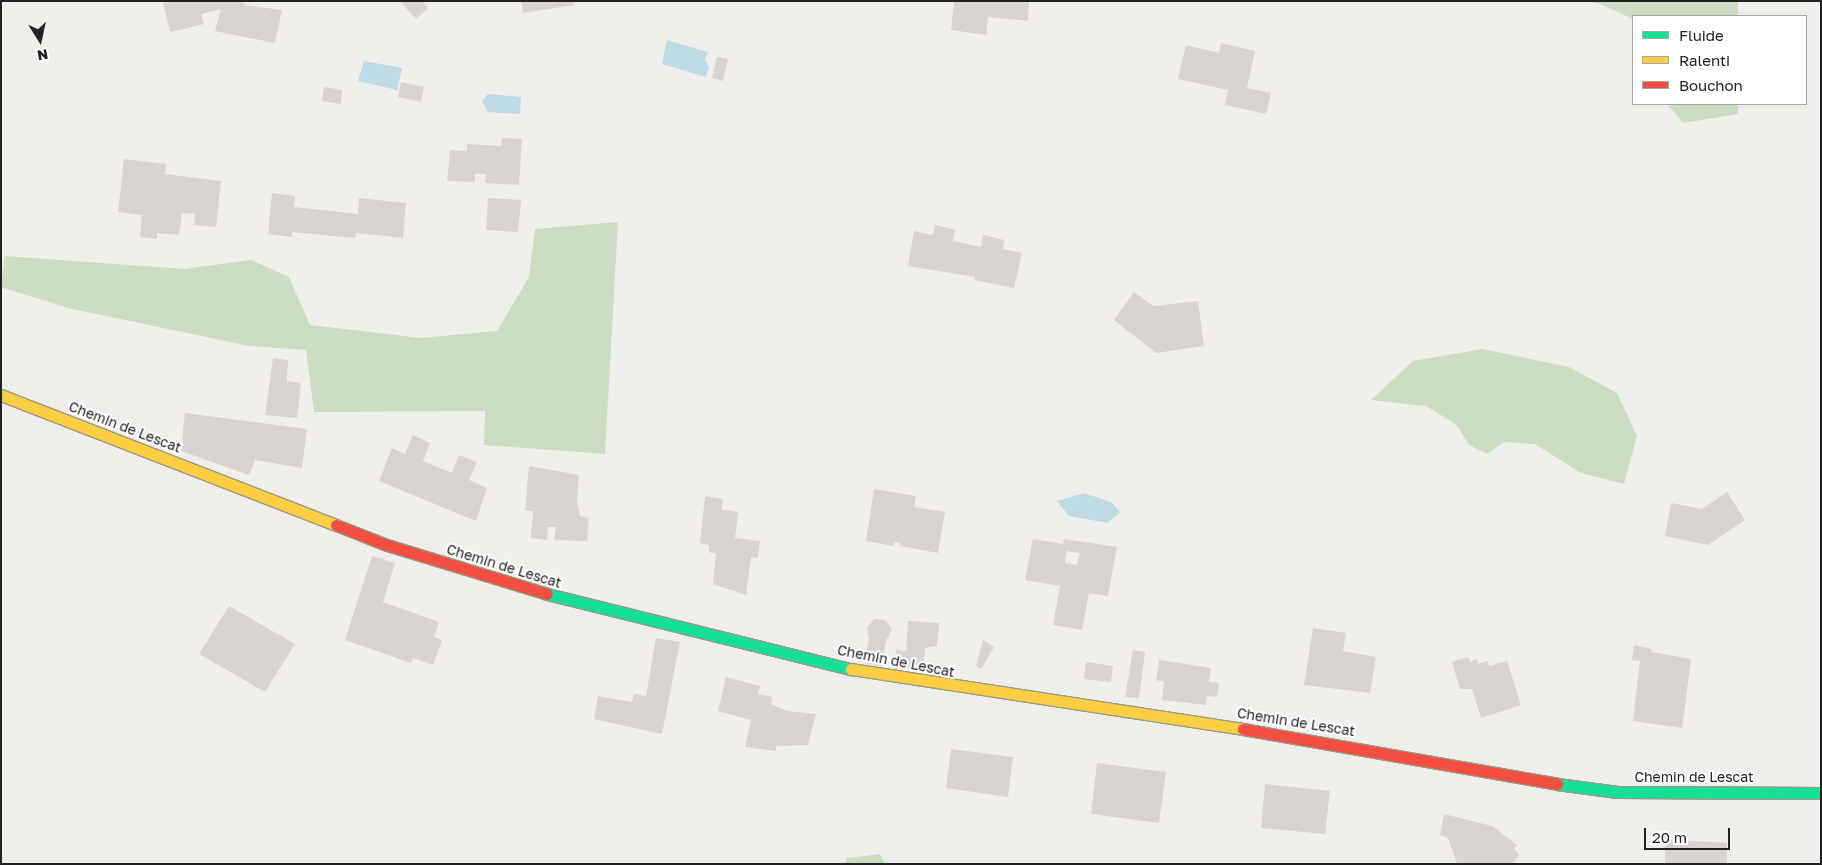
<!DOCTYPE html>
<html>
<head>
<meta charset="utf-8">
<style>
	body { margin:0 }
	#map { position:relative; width:1822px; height:865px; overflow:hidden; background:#f0eeeb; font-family:"Golos Text",sans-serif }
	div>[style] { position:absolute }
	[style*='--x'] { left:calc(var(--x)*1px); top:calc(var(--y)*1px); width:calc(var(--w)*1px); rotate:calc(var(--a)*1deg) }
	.forest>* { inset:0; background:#cbdec1 }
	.water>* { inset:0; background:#bfdbe3 }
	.building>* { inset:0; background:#d7d4d2 }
	.roads { filter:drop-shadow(1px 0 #999a82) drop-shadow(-1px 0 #999a82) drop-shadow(0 1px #999a82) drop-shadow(0 -1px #999a82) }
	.fast>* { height:11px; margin:-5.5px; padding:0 5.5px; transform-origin:5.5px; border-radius:5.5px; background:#16e098 }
	.slow>* { height:11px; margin:-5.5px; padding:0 5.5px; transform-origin:5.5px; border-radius:5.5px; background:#ffcf43 }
	.jam>* { height:11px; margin:-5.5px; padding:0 5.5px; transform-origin:5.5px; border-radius:5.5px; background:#f24e42 }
	span { translate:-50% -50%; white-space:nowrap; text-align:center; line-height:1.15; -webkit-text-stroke:4px #fff; paint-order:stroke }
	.street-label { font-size:14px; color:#222 }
	.frame { position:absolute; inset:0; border:2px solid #222; pointer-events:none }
	.legend { position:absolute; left:1632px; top:15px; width:175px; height:90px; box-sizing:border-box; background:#fff; border:1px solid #a7a7a7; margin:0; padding:6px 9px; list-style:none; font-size:15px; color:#222 }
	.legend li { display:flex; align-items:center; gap:10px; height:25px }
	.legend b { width:25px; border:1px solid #a7a7a7 }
	.north { position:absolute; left:15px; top:15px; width:50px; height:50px; -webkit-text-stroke:4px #fff; paint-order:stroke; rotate:170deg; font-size:14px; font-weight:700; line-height:20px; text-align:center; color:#222 }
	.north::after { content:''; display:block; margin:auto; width:18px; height:22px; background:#222; clip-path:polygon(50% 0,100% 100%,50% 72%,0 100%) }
	.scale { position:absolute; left:1644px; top:828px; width:86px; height:22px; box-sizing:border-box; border:2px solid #222; border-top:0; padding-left:6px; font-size:15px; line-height:18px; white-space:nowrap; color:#222; -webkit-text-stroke:4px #fff; paint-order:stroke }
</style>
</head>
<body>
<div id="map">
	<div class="forest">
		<div style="clip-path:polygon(1587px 1px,1738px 1px,1738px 16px,1633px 16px,1633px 19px,1600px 4px)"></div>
		<div style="clip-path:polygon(1667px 104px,1738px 104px,1738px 114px,1683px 123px)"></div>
		<div style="clip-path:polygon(618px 222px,605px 454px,484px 445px,485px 411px,314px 412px,306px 350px,249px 346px,68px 308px,1px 287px,5px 256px,184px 269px,251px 260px,289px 277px,310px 325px,421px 338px,497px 331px,529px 277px,535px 229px)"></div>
		<div style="clip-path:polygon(1482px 349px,1569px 367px,1617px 393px,1637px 436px,1624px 484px,1581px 473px,1535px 444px,1504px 442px,1487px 454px,1469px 445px,1457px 425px,1426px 406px,1371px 400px,1413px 361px)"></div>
		<div style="clip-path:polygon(880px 854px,885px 864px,845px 864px,847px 858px)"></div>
	</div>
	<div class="water">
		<div style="clip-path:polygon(667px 40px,708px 52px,705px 59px,709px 67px,706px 77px,662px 64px)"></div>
		<div style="clip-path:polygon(364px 61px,402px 68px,397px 90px,358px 81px)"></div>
		<div style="clip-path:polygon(488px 94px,521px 97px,520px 114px,488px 112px,482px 101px)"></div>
		<div style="clip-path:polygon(1084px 493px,1111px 502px,1120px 512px,1108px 523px,1069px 516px,1057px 501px)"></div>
	</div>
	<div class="building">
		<div style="clip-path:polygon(243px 1px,244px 5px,282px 10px,275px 43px,215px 31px,221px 9px,201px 14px,204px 24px,170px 32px,163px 2px)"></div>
		<div style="clip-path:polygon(400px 1px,422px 1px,428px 8px,416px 19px)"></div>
		<div style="clip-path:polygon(521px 1px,574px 1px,574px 5px,523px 13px)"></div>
		<div style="clip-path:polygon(954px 1px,1029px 1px,1028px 21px,988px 17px,986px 35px,951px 30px)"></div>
		<div style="clip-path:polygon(1221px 43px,1255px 51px,1247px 88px,1271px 93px,1266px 114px,1225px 105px,1228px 90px,1178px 79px,1186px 45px,1219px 53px)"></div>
		<div style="clip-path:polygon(717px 57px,728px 59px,723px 81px,712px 78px)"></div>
		<div style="clip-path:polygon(401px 82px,424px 87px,421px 102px,398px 97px)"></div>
		<div style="clip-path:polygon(324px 87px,342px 90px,341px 104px,322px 101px)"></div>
		<div style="clip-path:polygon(502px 138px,522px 139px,519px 185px,485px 183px,486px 174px,475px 174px,475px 182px,447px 181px,450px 150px,467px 151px,467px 144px,501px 146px)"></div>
		<div style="clip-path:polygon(124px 159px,166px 164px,165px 174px,221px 181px,216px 227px,194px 225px,195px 214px,182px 213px,179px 235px,157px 233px,157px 239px,140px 237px,142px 215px,118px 212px)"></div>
		<div style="clip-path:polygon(272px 193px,295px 196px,294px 207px,358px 214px,359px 198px,406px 203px,403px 238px,356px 233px,355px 238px,292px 232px,292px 237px,268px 234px)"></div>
		<div style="clip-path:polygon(488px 198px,521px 200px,518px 232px,486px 230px)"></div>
		<div style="clip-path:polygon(935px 225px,955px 230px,953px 241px,981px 247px,983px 235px,1004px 240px,1003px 249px,1022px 253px,1014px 288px,974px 280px,975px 277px,908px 266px,914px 231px,933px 235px)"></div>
		<div style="clip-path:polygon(1134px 292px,1153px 306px,1198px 301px,1204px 346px,1156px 353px,1114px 320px)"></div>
		<div style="clip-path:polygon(273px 358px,288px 360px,287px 381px,301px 383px,297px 418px,265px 415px)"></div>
		<div style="clip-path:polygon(185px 413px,307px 429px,302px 468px,255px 460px,249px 475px,181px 451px)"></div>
		<div style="clip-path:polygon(413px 435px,430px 443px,423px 461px,452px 473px,459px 455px,477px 462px,469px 480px,487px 488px,476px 521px,379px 481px,392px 448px,405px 454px)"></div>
		<div style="clip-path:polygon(529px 466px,579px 475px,577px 501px,580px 516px,589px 518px,587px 541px,554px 540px,556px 527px,548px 527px,547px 540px,531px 538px,533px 511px,525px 510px)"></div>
		<div style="clip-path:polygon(874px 489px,916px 496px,914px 507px,945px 512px,938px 553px,900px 546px,901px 543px,894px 542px,893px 546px,866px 541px)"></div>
		<div style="clip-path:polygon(1727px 492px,1745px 520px,1708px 545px,1665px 536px,1671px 503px,1702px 509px)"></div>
		<div style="clip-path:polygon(705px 496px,723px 499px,722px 510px,738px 512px,735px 538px,760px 541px,758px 558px,751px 557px,746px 595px,713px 584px,716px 554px,709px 552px,709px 545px,700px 543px)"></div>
		<div style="clip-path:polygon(evenodd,1033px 539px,1063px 544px,1064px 539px,1117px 547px,1108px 596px,1089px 593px,1082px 630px,1053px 625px,1060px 586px,1025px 580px,1033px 539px,1067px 551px,1080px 553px,1077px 565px,1065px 563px,1067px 551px)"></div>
		<div style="clip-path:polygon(372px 556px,395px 563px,383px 602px,439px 622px,434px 637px,442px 640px,433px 665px,413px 658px,411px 663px,345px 640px)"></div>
		<div style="clip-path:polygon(229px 606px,295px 644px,265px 692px,199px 654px)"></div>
		<div style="clip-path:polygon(874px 619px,885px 620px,892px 629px,886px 641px,882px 666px,865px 663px,869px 638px,867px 628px)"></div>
		<div style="clip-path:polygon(908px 621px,939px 623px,937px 646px,925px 648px,924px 661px,912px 667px,895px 670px,896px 650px,906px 651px)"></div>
		<div style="clip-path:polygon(1313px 628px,1346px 633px,1343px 651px,1376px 657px,1370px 693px,1304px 685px)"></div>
		<div style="clip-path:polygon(656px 638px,680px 642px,662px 734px,594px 719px,598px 696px,632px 702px,634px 694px,646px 696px)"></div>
		<div style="clip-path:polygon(983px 640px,994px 647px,981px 669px,976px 666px)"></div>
		<div style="clip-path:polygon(1634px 645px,1652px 649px,1651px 652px,1691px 659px,1682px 728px,1633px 721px,1640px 661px,1632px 660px)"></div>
		<div style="clip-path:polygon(1133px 650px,1145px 652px,1139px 698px,1125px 697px)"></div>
		<div style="clip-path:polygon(1468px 657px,1470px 662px,1477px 659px,1478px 664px,1488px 661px,1489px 666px,1507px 661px,1521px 705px,1481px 718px,1472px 689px,1460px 689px,1452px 662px)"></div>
		<div style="clip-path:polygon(1159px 660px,1211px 668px,1209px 682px,1219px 683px,1217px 697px,1207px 696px,1206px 705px,1162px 700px,1164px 682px,1156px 680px)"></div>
		<div style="clip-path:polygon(1086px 662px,1113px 666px,1111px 682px,1084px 679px)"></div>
		<div style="clip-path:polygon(726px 677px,760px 686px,758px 694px,772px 697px,771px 704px,788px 711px,816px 714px,808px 745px,776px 746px,776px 751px,745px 747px,751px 720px,718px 711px)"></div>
		<div style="clip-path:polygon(951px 749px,1013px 757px,1008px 797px,946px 788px)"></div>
		<div style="clip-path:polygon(1097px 763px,1166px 772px,1159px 823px,1091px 814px)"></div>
		<div style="clip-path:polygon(1265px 784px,1330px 791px,1325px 834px,1261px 828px)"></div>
		<div style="clip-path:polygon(1444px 814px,1492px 826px,1517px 845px,1514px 848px,1519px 855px,1512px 864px,1457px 864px,1448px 838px,1440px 835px)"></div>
		<div style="clip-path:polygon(1665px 839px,1727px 843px,1727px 864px,1665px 864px)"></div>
	</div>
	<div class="roads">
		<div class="fast">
			<div style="--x:547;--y:594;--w:313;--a:13.9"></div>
			<div style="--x:1557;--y:784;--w:61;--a:7.6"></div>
			<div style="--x:1617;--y:792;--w:204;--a:0.3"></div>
		</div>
		<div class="slow">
			<div style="--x:1;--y:395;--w:359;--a:21.2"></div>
			<div style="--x:851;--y:669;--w:397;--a:8.7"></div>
		</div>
		<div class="jam">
			<div style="--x:336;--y:525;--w:55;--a:21.4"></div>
			<div style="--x:387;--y:545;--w:167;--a:17"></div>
			<div style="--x:1243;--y:729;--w:319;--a:9.9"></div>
		</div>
	</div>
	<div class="street-label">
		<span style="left:125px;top:427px;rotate:21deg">Chemin de Lescat</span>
		<span style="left:504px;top:566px;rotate:17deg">Chemin de Lescat</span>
		<span style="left:896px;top:661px;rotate:11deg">Chemin de Lescat</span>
		<span style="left:1296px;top:722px;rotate:9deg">Chemin de Lescat</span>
		<span style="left:1694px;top:777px">Chemin de Lescat</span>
	</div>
	<div class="frame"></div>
	<ul class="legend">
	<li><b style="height:6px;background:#16e098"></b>Fluide</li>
	<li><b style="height:6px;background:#ffcf43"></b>Ralenti</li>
	<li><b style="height:6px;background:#f24e42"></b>Bouchon</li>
	</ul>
	<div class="north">N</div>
	<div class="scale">20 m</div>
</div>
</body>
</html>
